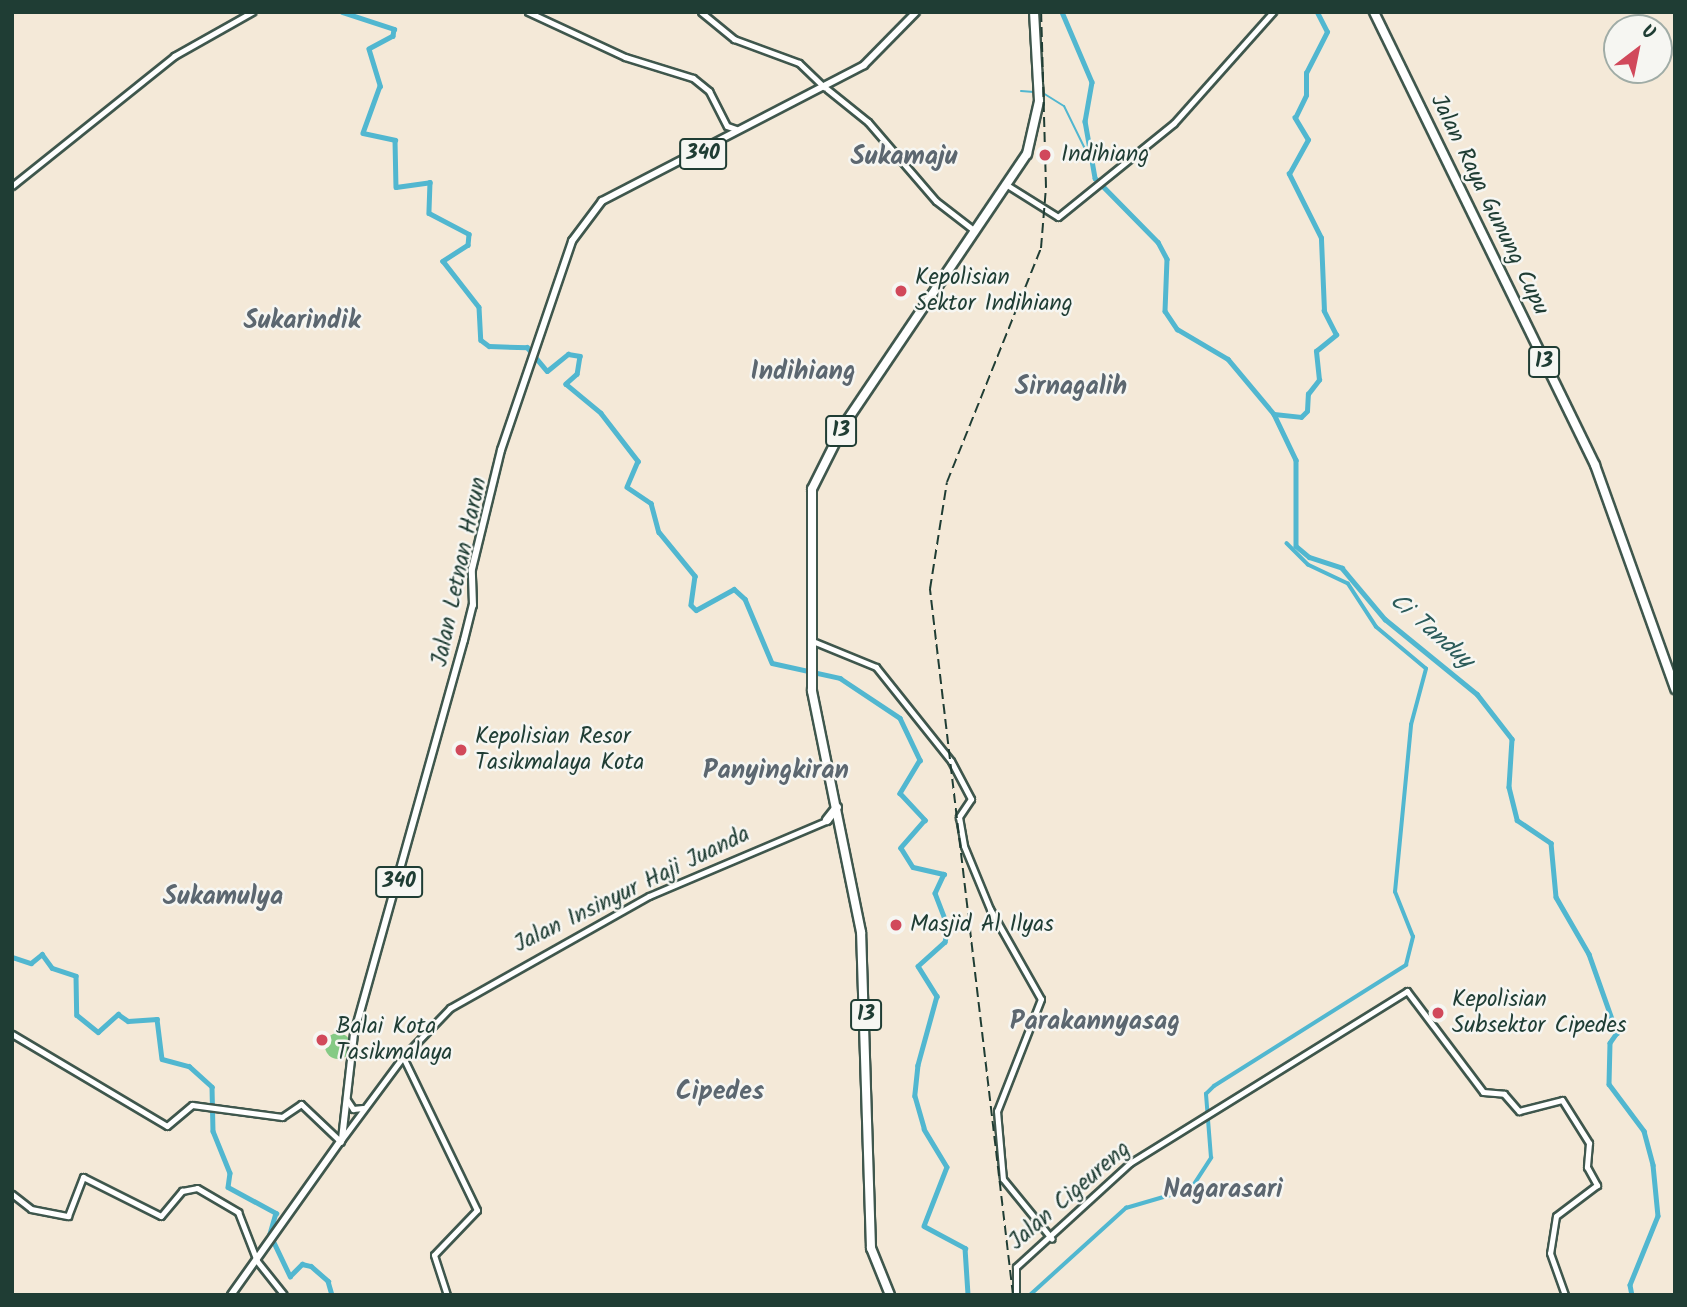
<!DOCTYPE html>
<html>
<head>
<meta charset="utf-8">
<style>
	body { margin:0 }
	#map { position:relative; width:1687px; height:1307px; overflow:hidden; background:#f4e9d8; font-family:Kalam,sans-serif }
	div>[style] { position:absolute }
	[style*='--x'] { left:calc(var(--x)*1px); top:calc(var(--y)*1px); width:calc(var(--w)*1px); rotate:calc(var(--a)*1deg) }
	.green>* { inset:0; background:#85ca85 }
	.round { border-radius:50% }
	.stream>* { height:2px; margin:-1px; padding:0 1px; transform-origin:1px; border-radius:1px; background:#51b7d0 }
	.canal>* { height:3.5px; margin:-1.75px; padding:0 1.75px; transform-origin:1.75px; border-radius:1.75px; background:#51b7d0 }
	.river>* { height:4.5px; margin:-2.25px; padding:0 2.25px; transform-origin:2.25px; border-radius:2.25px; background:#51b7d0 }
	.roads { filter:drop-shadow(2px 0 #3f574d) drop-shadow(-2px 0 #3f574d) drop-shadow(0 2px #3f574d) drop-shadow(0 -2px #3f574d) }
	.secondary>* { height:5px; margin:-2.5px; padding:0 2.5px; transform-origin:2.5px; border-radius:2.5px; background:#fff }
	.primary>* { height:6px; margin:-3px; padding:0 3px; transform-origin:3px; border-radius:3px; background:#fff }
	.highway>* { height:8px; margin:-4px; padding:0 4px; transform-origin:4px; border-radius:4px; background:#fff }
	.rail>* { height:2px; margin-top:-1px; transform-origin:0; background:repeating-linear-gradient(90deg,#1f3d34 0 10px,transparent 0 15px) }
	.dots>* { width:19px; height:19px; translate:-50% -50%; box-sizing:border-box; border:4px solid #f6f6f2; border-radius:50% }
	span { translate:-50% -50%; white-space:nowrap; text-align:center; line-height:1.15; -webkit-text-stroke:5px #f6f6f2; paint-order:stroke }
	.shield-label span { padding:2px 5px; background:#f6f6f2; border:2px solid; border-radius:5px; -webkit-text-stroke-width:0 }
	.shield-label { font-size:21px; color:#1f3d34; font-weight:700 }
	.poi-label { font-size:23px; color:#1f3d34 }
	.left { translate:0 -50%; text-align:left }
	.street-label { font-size:23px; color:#1f3d34 }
	.water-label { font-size:24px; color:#2c5c5b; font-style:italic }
	.quarter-label { font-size:26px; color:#5c6770; font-weight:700 }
	.frame { position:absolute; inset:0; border:14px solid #1f3d34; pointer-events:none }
	.north { position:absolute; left:1603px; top:14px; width:70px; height:70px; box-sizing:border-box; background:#f6f6f2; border:2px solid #a0aca6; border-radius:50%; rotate:32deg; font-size:19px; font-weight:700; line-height:28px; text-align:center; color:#1f3d34 }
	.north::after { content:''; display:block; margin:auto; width:24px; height:32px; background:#d1495b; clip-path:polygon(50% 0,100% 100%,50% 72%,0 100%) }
</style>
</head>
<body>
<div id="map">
	<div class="green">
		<div class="round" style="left:325px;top:1033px;width:26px;height:26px"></div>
	</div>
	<div class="stream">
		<div style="--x:1021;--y:91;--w:13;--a:4"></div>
		<div style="--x:1043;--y:93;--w:25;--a:32"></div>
		<div style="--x:1064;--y:106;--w:59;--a:63.9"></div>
	</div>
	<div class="canal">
		<div style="--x:1030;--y:1295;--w:130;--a:-42.2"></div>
		<div style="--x:1126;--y:1208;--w:68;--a:-16.3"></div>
		<div style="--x:1191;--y:1189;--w:37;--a:-57"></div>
		<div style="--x:1211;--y:1158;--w:64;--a:-94.5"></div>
		<div style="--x:1206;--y:1094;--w:11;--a:-45"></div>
		<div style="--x:1214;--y:1086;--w:227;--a:-32.2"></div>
		<div style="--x:1406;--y:965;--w:29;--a:-76"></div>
		<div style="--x:1413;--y:937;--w:48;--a:-111.8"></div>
		<div style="--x:1395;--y:892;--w:168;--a:-84.5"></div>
		<div style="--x:1411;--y:725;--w:58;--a:-75"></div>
		<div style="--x:1426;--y:669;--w:65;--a:-140"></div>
		<div style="--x:1376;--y:627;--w:51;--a:-123.1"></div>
		<div style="--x:1348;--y:584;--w:44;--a:-154.6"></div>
		<div style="--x:1308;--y:565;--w:30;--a:-135"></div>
	</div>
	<div class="river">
		<div style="--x:305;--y:12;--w:5;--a:0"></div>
		<div style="--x:342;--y:12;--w:55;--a:18.1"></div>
		<div style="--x:394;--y:29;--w:7;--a:98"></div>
		<div style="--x:393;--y:36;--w:27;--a:152"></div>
		<div style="--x:369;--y:49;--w:39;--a:73"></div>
		<div style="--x:380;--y:86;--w:50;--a:109.9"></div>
		<div style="--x:363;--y:133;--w:33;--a:12"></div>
		<div style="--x:395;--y:140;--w:47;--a:88.8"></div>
		<div style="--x:396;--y:187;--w:34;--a:-8"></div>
		<div style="--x:430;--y:182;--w:31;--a:92"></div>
		<div style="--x:429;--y:213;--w:45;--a:27.7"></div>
		<div style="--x:469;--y:234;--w:11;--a:95"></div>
		<div style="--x:468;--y:245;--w:30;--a:147"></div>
		<div style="--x:443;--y:261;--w:58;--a:52"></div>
		<div style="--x:479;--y:307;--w:33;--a:87"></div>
		<div style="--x:481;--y:340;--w:10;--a:37"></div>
		<div style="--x:489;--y:346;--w:38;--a:2"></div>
		<div style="--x:527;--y:347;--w:31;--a:50"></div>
		<div style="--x:547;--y:371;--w:27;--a:-39"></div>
		<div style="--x:568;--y:354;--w:12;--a:9"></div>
		<div style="--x:580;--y:356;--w:18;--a:99"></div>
		<div style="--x:577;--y:374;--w:15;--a:138"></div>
		<div style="--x:566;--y:384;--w:45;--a:39.6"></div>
		<div style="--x:601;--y:413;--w:61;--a:52.4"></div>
		<div style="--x:638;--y:461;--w:28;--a:113"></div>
		<div style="--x:627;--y:487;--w:29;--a:34"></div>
		<div style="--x:651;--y:503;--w:30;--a:75"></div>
		<div style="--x:659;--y:532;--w:57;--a:50.7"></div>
		<div style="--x:695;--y:576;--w:29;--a:98"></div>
		<div style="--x:691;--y:605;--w:7;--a:45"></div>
		<div style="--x:696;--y:610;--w:43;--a:-28.9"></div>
		<div style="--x:734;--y:589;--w:15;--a:42"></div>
		<div style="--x:745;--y:599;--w:69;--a:67.1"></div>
		<div style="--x:772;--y:663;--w:70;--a:12.4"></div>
		<div style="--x:840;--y:678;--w:72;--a:33.7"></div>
		<div style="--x:900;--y:718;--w:47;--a:64.5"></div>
		<div style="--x:920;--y:760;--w:39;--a:121"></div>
		<div style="--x:900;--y:793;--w:37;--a:47"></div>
		<div style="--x:925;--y:820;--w:37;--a:131"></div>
		<div style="--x:901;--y:848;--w:22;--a:58"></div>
		<div style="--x:913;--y:867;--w:32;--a:13"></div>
		<div style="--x:944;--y:874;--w:21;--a:115"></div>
		<div style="--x:935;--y:893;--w:36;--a:69"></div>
		<div style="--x:948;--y:927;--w:15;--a:101"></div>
		<div style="--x:945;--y:942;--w:36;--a:138"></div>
		<div style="--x:918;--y:966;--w:36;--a:58"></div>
		<div style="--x:937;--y:996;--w:72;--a:105.4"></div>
		<div style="--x:918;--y:1065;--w:31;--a:96"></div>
		<div style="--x:915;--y:1096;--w:33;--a:74"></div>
		<div style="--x:1062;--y:12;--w:76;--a:66.8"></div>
		<div style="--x:1092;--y:82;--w:40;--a:100"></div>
		<div style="--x:1085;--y:121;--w:58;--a:80"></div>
		<div style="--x:1095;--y:178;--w:90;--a:45.5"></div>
		<div style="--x:1158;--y:242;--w:19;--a:62"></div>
		<div style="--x:1167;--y:259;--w:52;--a:92.2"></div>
		<div style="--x:1165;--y:311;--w:22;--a:56"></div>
		<div style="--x:1177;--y:329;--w:59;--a:30.5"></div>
		<div style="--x:1228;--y:359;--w:72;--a:50.1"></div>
		<div style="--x:1274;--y:414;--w:51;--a:64.4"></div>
		<div style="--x:1296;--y:460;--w:86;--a:90"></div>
		<div style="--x:1296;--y:546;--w:17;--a:40"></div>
		<div style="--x:1309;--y:557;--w:35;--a:18"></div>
		<div style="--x:1342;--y:568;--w:67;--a:49.9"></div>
		<div style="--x:1385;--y:619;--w:119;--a:39.2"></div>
		<div style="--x:1477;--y:694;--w:57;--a:52.1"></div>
		<div style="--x:1512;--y:739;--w:48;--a:93.6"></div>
		<div style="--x:1509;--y:787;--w:34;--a:76"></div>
		<div style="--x:1517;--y:820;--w:41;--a:34.1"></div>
		<div style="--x:1551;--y:843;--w:54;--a:84.7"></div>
		<div style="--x:1556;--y:897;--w:66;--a:59.9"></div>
		<div style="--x:1589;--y:954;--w:84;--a:70.5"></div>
		<div style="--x:1617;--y:1033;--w:12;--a:125"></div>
		<div style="--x:1610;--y:1043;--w:41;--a:91.4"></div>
		<div style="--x:1609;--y:1084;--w:59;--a:53.3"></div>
		<div style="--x:1644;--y:1131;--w:35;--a:75"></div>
		<div style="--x:1653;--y:1165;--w:51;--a:84.4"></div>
		<div style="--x:1658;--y:1216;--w:74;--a:112.1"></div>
		<div style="--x:1630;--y:1285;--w:10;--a:79"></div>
		<div style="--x:1274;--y:414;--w:27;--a:6"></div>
		<div style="--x:1301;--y:417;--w:8;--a:-45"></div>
		<div style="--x:1307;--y:411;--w:17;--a:-87"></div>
		<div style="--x:1308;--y:394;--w:18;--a:-52"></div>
		<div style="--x:1319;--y:380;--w:29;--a:-96"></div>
		<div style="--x:1316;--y:351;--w:26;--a:-39"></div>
		<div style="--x:1336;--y:335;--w:27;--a:-117"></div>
		<div style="--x:1324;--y:311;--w:73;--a:-92.4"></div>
		<div style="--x:1321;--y:238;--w:72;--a:-116.6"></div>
		<div style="--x:1289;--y:174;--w:39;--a:-61"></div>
		<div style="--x:1308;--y:140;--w:26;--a:-121"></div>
		<div style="--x:1295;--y:118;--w:25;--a:-64"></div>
		<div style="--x:1306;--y:95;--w:22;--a:-90"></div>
		<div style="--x:1306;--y:73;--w:46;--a:-62.9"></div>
		<div style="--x:1327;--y:32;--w:22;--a:-117"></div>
		<div style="--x:12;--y:957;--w:20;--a:18"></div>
		<div style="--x:31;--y:963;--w:14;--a:-39"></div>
		<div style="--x:42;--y:954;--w:17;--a:54"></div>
		<div style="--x:52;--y:968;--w:25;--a:18"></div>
		<div style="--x:76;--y:976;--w:39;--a:89"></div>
		<div style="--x:77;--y:1015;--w:27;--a:39"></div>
		<div style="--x:98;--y:1032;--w:27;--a:-42"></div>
		<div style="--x:118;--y:1014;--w:12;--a:35"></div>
		<div style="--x:128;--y:1021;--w:29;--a:-4"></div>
		<div style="--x:157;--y:1019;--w:40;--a:82.9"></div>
		<div style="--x:162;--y:1059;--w:28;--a:15"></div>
		<div style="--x:189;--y:1066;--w:31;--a:42"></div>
		<div style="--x:212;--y:1087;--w:44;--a:88.7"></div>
		<div style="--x:213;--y:1131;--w:45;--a:68"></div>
		<div style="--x:230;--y:1173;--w:14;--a:98"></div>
		<div style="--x:228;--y:1187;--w:55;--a:28.4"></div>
		<div style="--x:276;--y:1213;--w:22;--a:106"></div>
		<div style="--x:270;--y:1234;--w:47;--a:64.5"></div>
		<div style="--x:290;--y:1276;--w:17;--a:-45"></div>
		<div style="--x:302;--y:1264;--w:9;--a:13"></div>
		<div style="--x:311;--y:1266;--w:23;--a:41"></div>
		<div style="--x:328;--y:1281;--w:15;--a:74"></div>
		<div style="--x:924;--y:1129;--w:44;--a:58.8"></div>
		<div style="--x:947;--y:1167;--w:63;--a:111.3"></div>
		<div style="--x:924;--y:1226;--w:47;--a:28.2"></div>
		<div style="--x:965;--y:1248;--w:47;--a:86.3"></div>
	</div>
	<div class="roads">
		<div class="secondary">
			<div style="--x:528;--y:12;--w:107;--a:24.9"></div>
			<div style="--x:625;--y:57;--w:71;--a:17.2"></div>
			<div style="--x:693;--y:78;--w:21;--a:39"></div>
			<div style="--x:709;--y:91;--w:39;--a:63"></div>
			<div style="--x:727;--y:126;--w:9;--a:18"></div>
			<div style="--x:701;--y:12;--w:43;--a:39.3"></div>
			<div style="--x:734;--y:39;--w:69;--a:20.3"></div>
			<div style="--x:799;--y:63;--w:35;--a:44"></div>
			<div style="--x:827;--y:89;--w:53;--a:38.8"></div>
			<div style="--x:868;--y:122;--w:104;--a:49.3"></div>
			<div style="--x:936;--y:201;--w:49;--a:37.6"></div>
			<div style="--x:1007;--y:185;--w:60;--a:32.1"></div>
			<div style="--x:1058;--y:217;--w:149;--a:-39"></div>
			<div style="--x:1174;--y:123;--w:149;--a:-48.3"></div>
			<div style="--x:12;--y:186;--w:208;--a:-38.7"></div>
			<div style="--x:174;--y:56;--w:90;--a:-29.4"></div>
			<div style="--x:815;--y:642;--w:66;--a:22.3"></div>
			<div style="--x:876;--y:667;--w:120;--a:51.4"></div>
			<div style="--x:951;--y:761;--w:43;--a:62.2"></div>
			<div style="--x:971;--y:799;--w:22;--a:124"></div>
			<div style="--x:959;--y:817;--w:29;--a:80"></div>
			<div style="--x:964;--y:846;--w:68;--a:67.6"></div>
			<div style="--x:990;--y:909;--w:103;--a:60.5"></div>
			<div style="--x:1041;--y:999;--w:120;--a:111.4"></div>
			<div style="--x:997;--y:1111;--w:68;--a:85"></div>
			<div style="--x:1003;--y:1179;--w:77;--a:50.8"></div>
			<div style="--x:12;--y:1034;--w:180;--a:30.7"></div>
			<div style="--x:167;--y:1126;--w:33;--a:-40"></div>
			<div style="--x:192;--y:1105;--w:91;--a:7.6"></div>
			<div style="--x:282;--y:1117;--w:23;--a:-34"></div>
			<div style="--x:301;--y:1104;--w:55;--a:43.5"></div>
			<div style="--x:403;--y:1057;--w:170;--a:64.2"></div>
			<div style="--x:477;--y:1210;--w:62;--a:133.7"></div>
			<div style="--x:434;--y:1255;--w:42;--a:72"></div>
			<div style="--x:347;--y:1100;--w:11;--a:56"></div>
			<div style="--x:353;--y:1109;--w:10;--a:-6"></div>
			<div style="--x:342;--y:1139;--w:102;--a:-53.4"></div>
			<div style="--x:403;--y:1057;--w:68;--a:-46.2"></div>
			<div style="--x:450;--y:1008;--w:228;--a:-29.4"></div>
			<div style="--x:649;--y:896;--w:194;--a:-23"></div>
			<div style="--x:12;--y:1194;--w:24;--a:38"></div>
			<div style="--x:31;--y:1209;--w:38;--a:11"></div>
			<div style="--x:68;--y:1216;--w:42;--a:-69"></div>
			<div style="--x:83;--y:1177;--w:87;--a:26.6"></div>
			<div style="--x:161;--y:1216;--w:33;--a:-50"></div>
			<div style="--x:182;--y:1191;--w:15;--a:-11"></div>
			<div style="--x:197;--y:1188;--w:48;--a:30.3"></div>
			<div style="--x:238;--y:1212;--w:53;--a:68.8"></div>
			<div style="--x:257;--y:1261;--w:43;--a:51.5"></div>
			<div style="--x:1016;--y:1295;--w:28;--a:-90"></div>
			<div style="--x:1016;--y:1267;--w:154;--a:-42.4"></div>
			<div style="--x:1130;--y:1163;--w:326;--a:-31.8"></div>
			<div style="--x:1407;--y:991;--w:126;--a:53"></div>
			<div style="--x:1483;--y:1092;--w:21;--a:5"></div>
			<div style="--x:1504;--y:1094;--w:23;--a:49"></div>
			<div style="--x:1519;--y:1111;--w:44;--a:-14.3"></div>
			<div style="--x:1562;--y:1100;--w:51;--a:57.9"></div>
			<div style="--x:1589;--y:1143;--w:24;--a:95"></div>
			<div style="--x:1587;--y:1167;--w:21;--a:61"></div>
			<div style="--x:1597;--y:1185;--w:51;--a:142.9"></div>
			<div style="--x:1556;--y:1216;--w:37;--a:99"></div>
			<div style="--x:1550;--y:1253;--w:45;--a:70.3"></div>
		</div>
		<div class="primary">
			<div style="--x:231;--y:1295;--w:191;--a:-54.6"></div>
			<div style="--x:342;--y:1139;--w:106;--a:-83.5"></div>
			<div style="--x:354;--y:1034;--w:409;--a:-74.4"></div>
			<div style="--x:464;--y:640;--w:36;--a:-76"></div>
			<div style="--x:473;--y:605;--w:36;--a:-92"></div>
			<div style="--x:472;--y:569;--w:122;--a:-76.3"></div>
			<div style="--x:501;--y:450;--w:221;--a:-71.2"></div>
			<div style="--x:572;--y:241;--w:50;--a:-53.1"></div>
			<div style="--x:602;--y:201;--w:295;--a:-27.4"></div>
			<div style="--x:864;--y:65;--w:74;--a:-45.5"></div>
		</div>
		<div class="highway">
			<div style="--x:1374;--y:12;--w:504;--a:63.99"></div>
			<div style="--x:1595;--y:465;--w:238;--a:70.3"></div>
			<div style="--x:827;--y:820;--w:16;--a:-52"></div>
			<div style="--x:890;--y:1295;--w:51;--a:-112"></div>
			<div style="--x:871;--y:1248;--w:316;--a:-91.8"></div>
			<div style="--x:861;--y:932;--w:246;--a:-101.5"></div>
			<div style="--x:812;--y:691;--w:202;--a:-90"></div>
			<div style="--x:812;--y:489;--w:72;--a:-63.4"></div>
			<div style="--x:844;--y:425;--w:327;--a:-56"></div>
			<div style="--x:1027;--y:154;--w:54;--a:-77.2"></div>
			<div style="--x:1039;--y:101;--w:89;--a:-93.2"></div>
		</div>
	</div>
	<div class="rail">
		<div style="--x:1013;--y:1295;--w:711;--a:-96.71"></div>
		<div style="--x:930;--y:589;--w:108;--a:-81"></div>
		<div style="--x:947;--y:482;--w:252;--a:-68.1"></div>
		<div style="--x:1041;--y:248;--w:61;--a:-85.3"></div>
		<div style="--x:1046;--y:187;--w:175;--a:-91.6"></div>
	</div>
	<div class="dots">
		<div style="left:1045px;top:155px;background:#d1495b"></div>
		<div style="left:901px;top:291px;background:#d1495b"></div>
		<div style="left:461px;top:750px;background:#d1495b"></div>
		<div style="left:896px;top:925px;background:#d1495b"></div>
		<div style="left:1438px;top:1013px;background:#d1495b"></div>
		<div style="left:322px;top:1040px;background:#d1495b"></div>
	</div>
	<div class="shield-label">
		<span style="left:703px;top:154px">340</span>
		<span style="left:1544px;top:362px">13</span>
		<span style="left:841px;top:431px">13</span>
		<span style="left:399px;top:882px">340</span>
		<span style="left:866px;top:1015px">13</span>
	</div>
	<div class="poi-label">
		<span class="left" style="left:1061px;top:155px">Indihiang</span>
		<span class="left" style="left:915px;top:291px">Kepolisian<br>Sektor Indihiang</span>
		<span class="left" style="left:475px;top:750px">Kepolisian Resor<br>Tasikmalaya Kota</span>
		<span class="left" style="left:910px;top:925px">Masjid Al Ilyas</span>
		<span class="left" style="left:1452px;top:1013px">Kepolisian<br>Subsektor Cipedes</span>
		<span class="left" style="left:336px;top:1040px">Balai Kota<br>Tasikmalaya</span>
	</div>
	<div class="street-label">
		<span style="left:1489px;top:205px;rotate:64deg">Jalan Raya Gunung Cupu</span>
		<span style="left:460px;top:572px;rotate:-78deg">Jalan Letnan Harun</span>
		<span style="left:632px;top:890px;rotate:-26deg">Jalan Insinyur Haji Juanda</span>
		<span style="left:1070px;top:1196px;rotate:-41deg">Jalan Cigeureng</span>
	</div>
	<div class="water-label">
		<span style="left:1431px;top:631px;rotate:41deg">Ci Tanduy</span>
	</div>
	<div class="quarter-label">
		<span style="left:904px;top:158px">Sukamaju</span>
		<span style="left:302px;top:322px">Sukarindik</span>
		<span style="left:803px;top:373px">Indihiang</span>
		<span style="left:1071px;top:388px">Sirnagalih</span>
		<span style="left:776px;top:772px">Panyingkiran</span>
		<span style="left:223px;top:898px">Sukamulya</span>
		<span style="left:1095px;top:1023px">Parakannyasag</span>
		<span style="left:720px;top:1093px">Cipedes</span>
		<span style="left:1223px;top:1191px">Nagarasari</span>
	</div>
	<div class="frame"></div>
	<div class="north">U</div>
</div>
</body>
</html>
